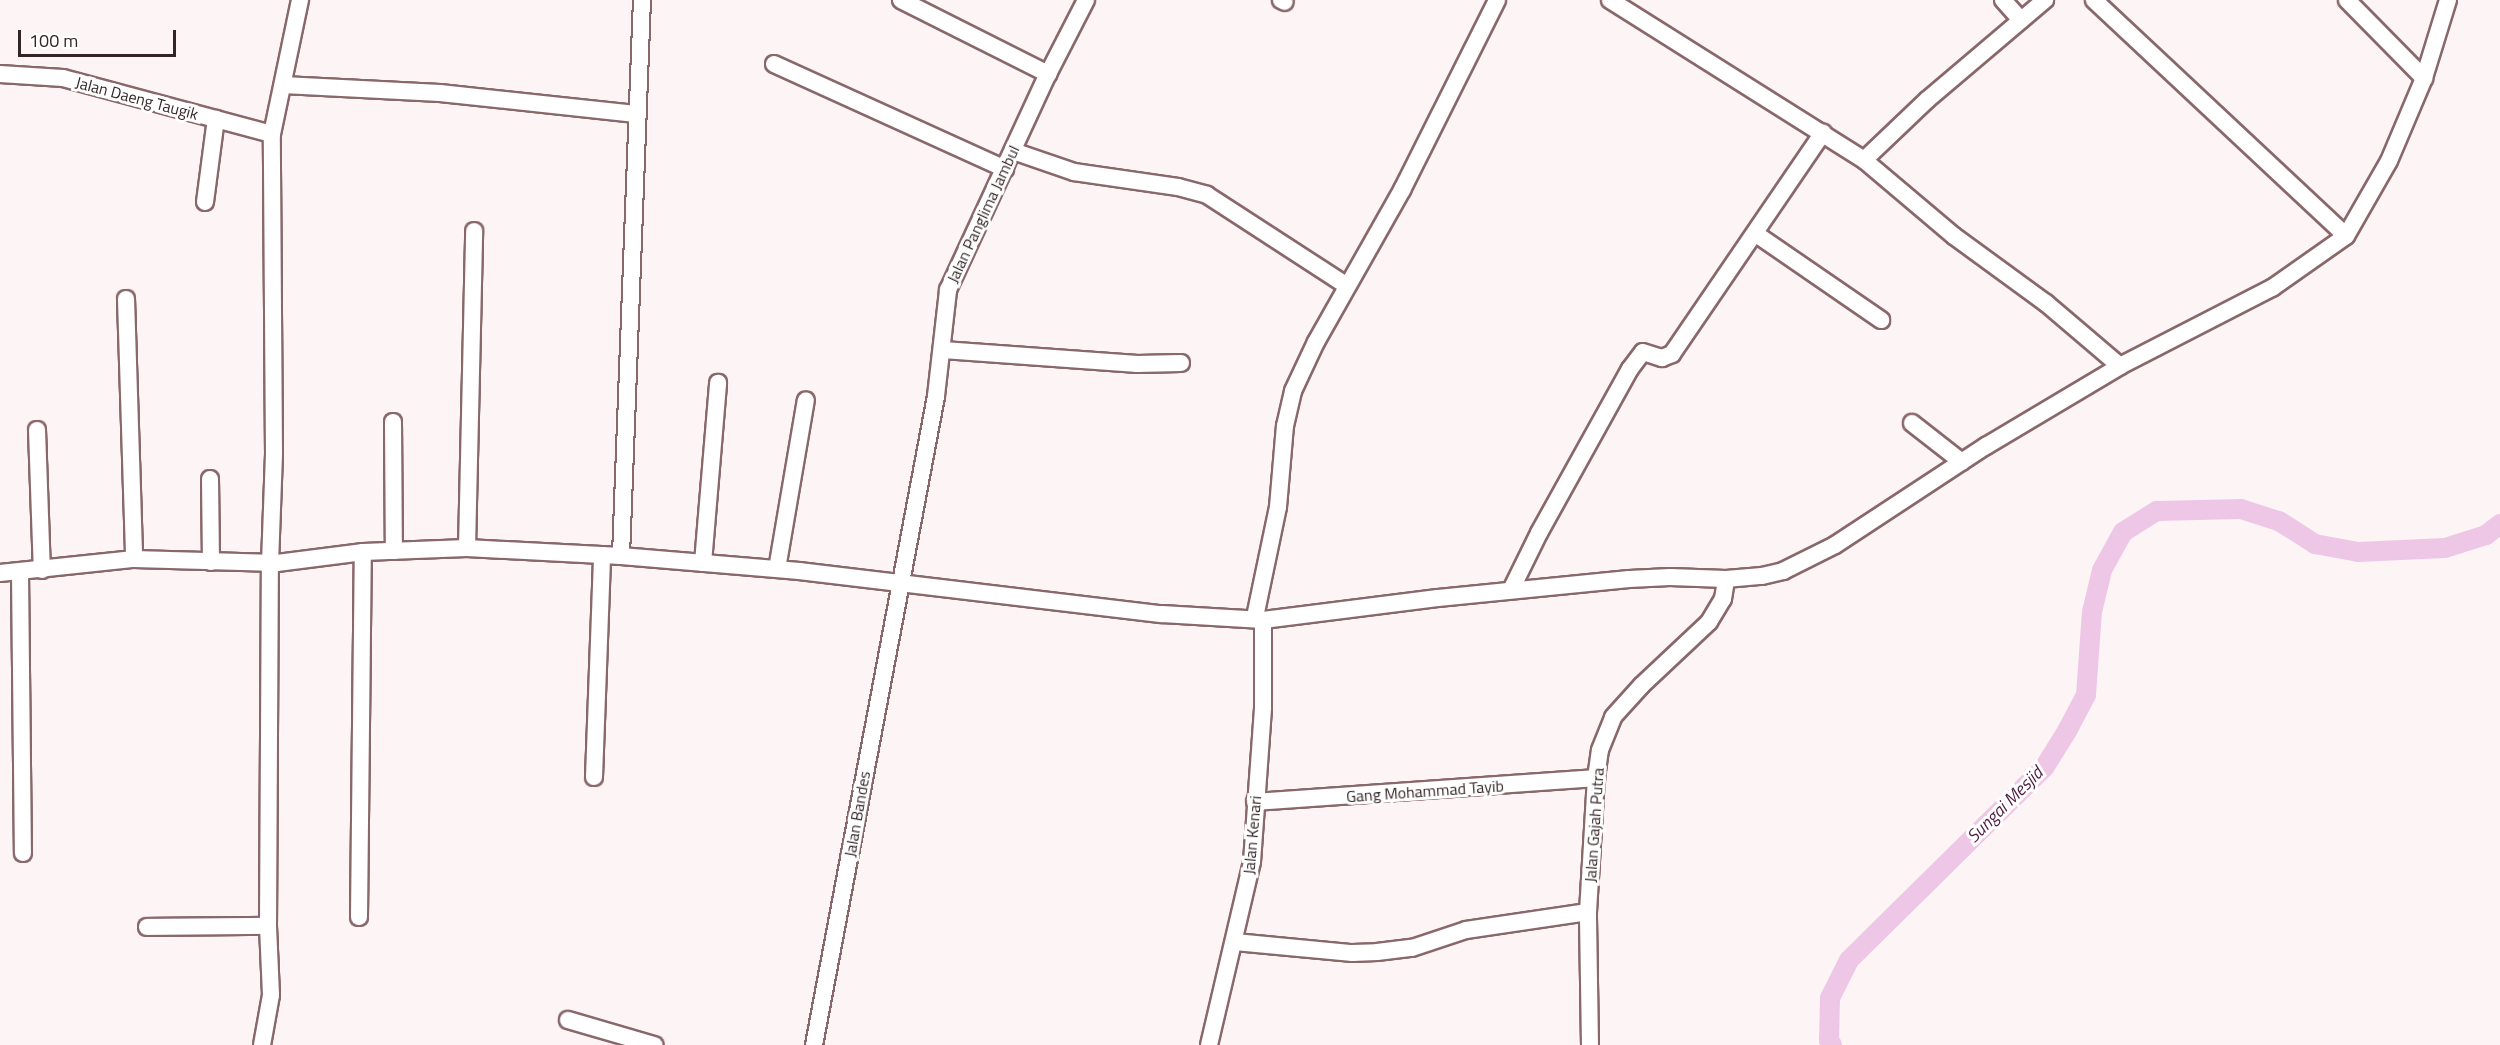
<!DOCTYPE html>
<html>
<head>
<meta charset="utf-8">
<style>
	body { margin:0 }
	#map { position:relative; width:2500px; height:1045px; overflow:hidden; background:#fdf5f5; font-family:"Titillium Web",sans-serif }
	div>[style] { position:absolute }
	[style*='--x'] { left:calc(var(--x)*1px); top:calc(var(--y)*1px); width:calc(var(--w)*1px); rotate:calc(var(--a)*1deg) }
	.river>* { height:20px; margin:-10px; padding:0 10px; transform-origin:10px; border-radius:10px; background:#efc7e6 }
	.roads { filter:drop-shadow(2px 0 #89686b) drop-shadow(-2px 0 #89686b) drop-shadow(0 2px #89686b) drop-shadow(0 -2px #89686b) }
	.minor>* { height:16px; margin:-8px; padding:0 8px; transform-origin:8px; border-radius:8px; background:#fff }
	span { translate:-50% -50%; white-space:nowrap; text-align:center; line-height:1.15; -webkit-text-stroke:6px #fff; paint-order:stroke }
	.street-label { font-size:16px; color:#332526 }
	.water-label { font-size:18px; color:#4c1d44; font-style:italic }
	.scale { position:absolute; left:18px; top:30px; width:158px; height:27px; box-sizing:border-box; border:3px solid #332526; border-top:0; padding-left:8px; font-size:18px; line-height:21px; white-space:nowrap; color:#332526; -webkit-text-stroke:4px #fff; paint-order:stroke }
</style>
</head>
<body>
<div id="map">
	<div class="river">
		<div style="--x:1832;--y:1045;--w:6;--a:-121"></div>
		<div style="--x:1829;--y:1040;--w:42;--a:-88.6"></div>
		<div style="--x:1830;--y:998;--w:42;--a:-63.4"></div>
		<div style="--x:1849;--y:960;--w:274;--a:-44.6"></div>
		<div style="--x:2044;--y:768;--w:44;--a:-58.1"></div>
		<div style="--x:2067;--y:731;--w:41;--a:-62.2"></div>
		<div style="--x:2086;--y:695;--w:83;--a:-85.9"></div>
		<div style="--x:2092;--y:612;--w:43;--a:-76.6"></div>
		<div style="--x:2102;--y:570;--w:43;--a:-61.1"></div>
		<div style="--x:2123;--y:532;--w:40;--a:-32"></div>
		<div style="--x:2157;--y:511;--w:84;--a:-1.4"></div>
		<div style="--x:2241;--y:509;--w:40;--a:18"></div>
		<div style="--x:2279;--y:521;--w:43;--a:32.6"></div>
		<div style="--x:2315;--y:544;--w:44;--a:10.5"></div>
		<div style="--x:2358;--y:552;--w:87;--a:-2.6"></div>
		<div style="--x:2445;--y:548;--w:43;--a:-17.6"></div>
		<div style="--x:2486;--y:535;--w:18;--a:-38"></div>
	</div>
	<div class="roads">
		<div class="minor">
			<div style="--x:901;--y:0;--w:165;--a:26.7"></div>
			<div style="--x:1281;--y:0;--w:4;--a:27"></div>
			<div style="--x:1610;--y:0;--w:300;--a:32.2"></div>
			<div style="--x:1864;--y:160;--w:118;--a:40.2"></div>
			<div style="--x:1954;--y:236;--w:114;--a:36.1"></div>
			<div style="--x:2046;--y:303;--w:97;--a:40.4"></div>
			<div style="--x:2003;--y:0;--w:27;--a:48"></div>
			<div style="--x:2094;--y:0;--w:345;--a:43.1"></div>
			<div style="--x:2347;--y:0;--w:110;--a:45.4"></div>
			<div style="--x:774;--y:64;--w:254;--a:24.4"></div>
			<div style="--x:0;--y:74;--w:63;--a:3.6"></div>
			<div style="--x:63;--y:78;--w:216;--a:15"></div>
			<div style="--x:283;--y:85;--w:157;--a:2.9"></div>
			<div style="--x:440;--y:93;--w:197;--a:6.1"></div>
			<div style="--x:1013;--y:151;--w:65;--a:19"></div>
			<div style="--x:1074;--y:172;--w:105;--a:8.2"></div>
			<div style="--x:1178;--y:187;--w:30;--a:15"></div>
			<div style="--x:1207;--y:195;--w:167;--a:33"></div>
			<div style="--x:1864;--y:160;--w:87;--a:-43.6"></div>
			<div style="--x:1927;--y:100;--w:155;--a:-40.3"></div>
			<div style="--x:205;--y:202;--w:84;--a:-82.5"></div>
			<div style="--x:1756;--y:234;--w:152;--a:34.5"></div>
			<div style="--x:126;--y:299;--w:260;--a:88.2"></div>
			<div style="--x:943;--y:350;--w:195;--a:4.1"></div>
			<div style="--x:1137;--y:364;--w:44;--a:-1.3"></div>
			<div style="--x:393;--y:422;--w:129;--a:89.6"></div>
			<div style="--x:1912;--y:423;--w:63;--a:38"></div>
			<div style="--x:37;--y:430;--w:140;--a:88"></div>
			<div style="--x:210;--y:479;--w:83;--a:89.3"></div>
			<div style="--x:467;--y:548;--w:317;--a:-88.7"></div>
			<div style="--x:621;--y:556;--w:556;--a:-87.84"></div>
			<div style="--x:703;--y:563;--w:181;--a:-85.2"></div>
			<div style="--x:777;--y:569;--w:171;--a:-80.3"></div>
			<div style="--x:0;--y:573;--w:135;--a:-6"></div>
			<div style="--x:134;--y:559;--w:143;--a:1.6"></div>
			<div style="--x:277;--y:563;--w:87;--a:-7.3"></div>
			<div style="--x:363;--y:552;--w:104;--a:-2.2"></div>
			<div style="--x:467;--y:548;--w:154;--a:3"></div>
			<div style="--x:621;--y:556;--w:179;--a:4.8"></div>
			<div style="--x:799;--y:571;--w:366;--a:6.8"></div>
			<div style="--x:1162;--y:614;--w:101;--a:3.4"></div>
			<div style="--x:1263;--y:620;--w:176;--a:-7.2"></div>
			<div style="--x:1438;--y:598;--w:192;--a:-5.7"></div>
			<div style="--x:1629;--y:579;--w:41;--a:-2.8"></div>
			<div style="--x:1670;--y:577;--w:56;--a:2"></div>
			<div style="--x:1726;--y:579;--w:36;--a:-5"></div>
			<div style="--x:1762;--y:576;--w:22;--a:-13"></div>
			<div style="--x:1783;--y:571;--w:58;--a:-26.6"></div>
			<div style="--x:1835;--y:545;--w:181;--a:-33.3"></div>
			<div style="--x:1986;--y:446;--w:156;--a:-30.8"></div>
			<div style="--x:2120;--y:366;--w:171;--a:-27.2"></div>
			<div style="--x:2272;--y:288;--w:90;--a:-35.1"></div>
			<div style="--x:2346;--y:236;--w:86;--a:-60.2"></div>
			<div style="--x:2389;--y:161;--w:90;--a:-67.1"></div>
			<div style="--x:2424;--y:78;--w:82;--a:-72.9"></div>
			<div style="--x:20;--y:573;--w:280;--a:89.4"></div>
			<div style="--x:1511;--y:590;--w:64;--a:-63.8"></div>
			<div style="--x:1539;--y:533;--w:188;--a:-61"></div>
			<div style="--x:1630;--y:369;--w:21;--a:-53"></div>
			<div style="--x:1643;--y:352;--w:20;--a:18"></div>
			<div style="--x:1662;--y:358;--w:11;--a:-22"></div>
			<div style="--x:1672;--y:354;--w:268;--a:-55.7"></div>
			<div style="--x:1255;--y:617;--w:112;--a:-78.2"></div>
			<div style="--x:1278;--y:507;--w:81;--a:-85.1"></div>
			<div style="--x:1285;--y:426;--w:36;--a:-77"></div>
			<div style="--x:1293;--y:391;--w:54;--a:-64.9"></div>
			<div style="--x:1316;--y:342;--w:175;--a:-60.5"></div>
			<div style="--x:1402;--y:190;--w:212;--a:-63.4"></div>
			<div style="--x:594;--y:777;--w:222;--a:-87.9"></div>
			<div style="--x:1255;--y:802;--w:342;--a:-4"></div>
			<div style="--x:359;--y:917;--w:365;--a:-89.4"></div>
			<div style="--x:147;--y:927;--w:121;--a:-0.5"></div>
			<div style="--x:1235;--y:942;--w:118;--a:5.4"></div>
			<div style="--x:1352;--y:953;--w:25;--a:-2"></div>
			<div style="--x:1377;--y:952;--w:35;--a:-7"></div>
			<div style="--x:1412;--y:948;--w:57;--a:-18.4"></div>
			<div style="--x:1466;--y:930;--w:123;--a:-8.4"></div>
			<div style="--x:568;--y:1020;--w:90;--a:16.2"></div>
			<div style="--x:262;--y:1045;--w:51;--a:-79.8"></div>
			<div style="--x:271;--y:995;--w:69;--a:-92.5"></div>
			<div style="--x:268;--y:926;--w:363;--a:-89.7"></div>
			<div style="--x:270;--y:563;--w:110;--a:-87.9"></div>
			<div style="--x:274;--y:453;--w:319;--a:-90.4"></div>
			<div style="--x:272;--y:134;--w:137;--a:-78.2"></div>
			<div style="--x:814;--y:1045;--w:660;--a:-79.35"></div>
			<div style="--x:936;--y:396;--w:107;--a:-83.5"></div>
			<div style="--x:948;--y:290;--w:238;--a:-65.2"></div>
			<div style="--x:1048;--y:74;--w:83;--a:-62.8"></div>
			<div style="--x:1209;--y:1045;--w:188;--a:-76.8"></div>
			<div style="--x:1252;--y:862;--w:155;--a:-85.9"></div>
			<div style="--x:1263;--y:707;--w:87;--a:-90"></div>
			<div style="--x:1590;--y:1045;--w:133;--a:-90.9"></div>
			<div style="--x:1588;--y:912;--w:134;--a:-86.6"></div>
			<div style="--x:1596;--y:778;--w:28;--a:-82"></div>
			<div style="--x:1600;--y:750;--w:35;--a:-68"></div>
			<div style="--x:1613;--y:717;--w:43;--a:-47.8"></div>
			<div style="--x:1642;--y:685;--w:92;--a:-43.2"></div>
			<div style="--x:1709;--y:622;--w:27;--a:-59"></div>
			<div style="--x:1723;--y:599;--w:20;--a:-81"></div>
		</div>
	</div>
	<div class="street-label">
		<span style="left:137px;top:98px;rotate:15deg">Jalan Daeng Taugik</span>
		<span style="left:983px;top:214px;rotate:-65deg">Jalan Panglima Jambul</span>
		<span style="left:1425px;top:791px;rotate:-4deg">Gang Mohammad Tayib</span>
		<span style="left:857px;top:814px;rotate:-80deg">Jalan Bandes</span>
		<span style="left:1594px;top:825px;rotate:-86deg">Jalan Gajah Putra</span>
		<span style="left:1252px;top:835px;rotate:-85deg">Jalan Kenari</span>
	</div>
	<div class="water-label">
		<span style="left:2005px;top:805px;rotate:-45deg">Sungai Mesjid</span>
	</div>
	<div class="scale">100 m</div>
</div>
</body>
</html>
